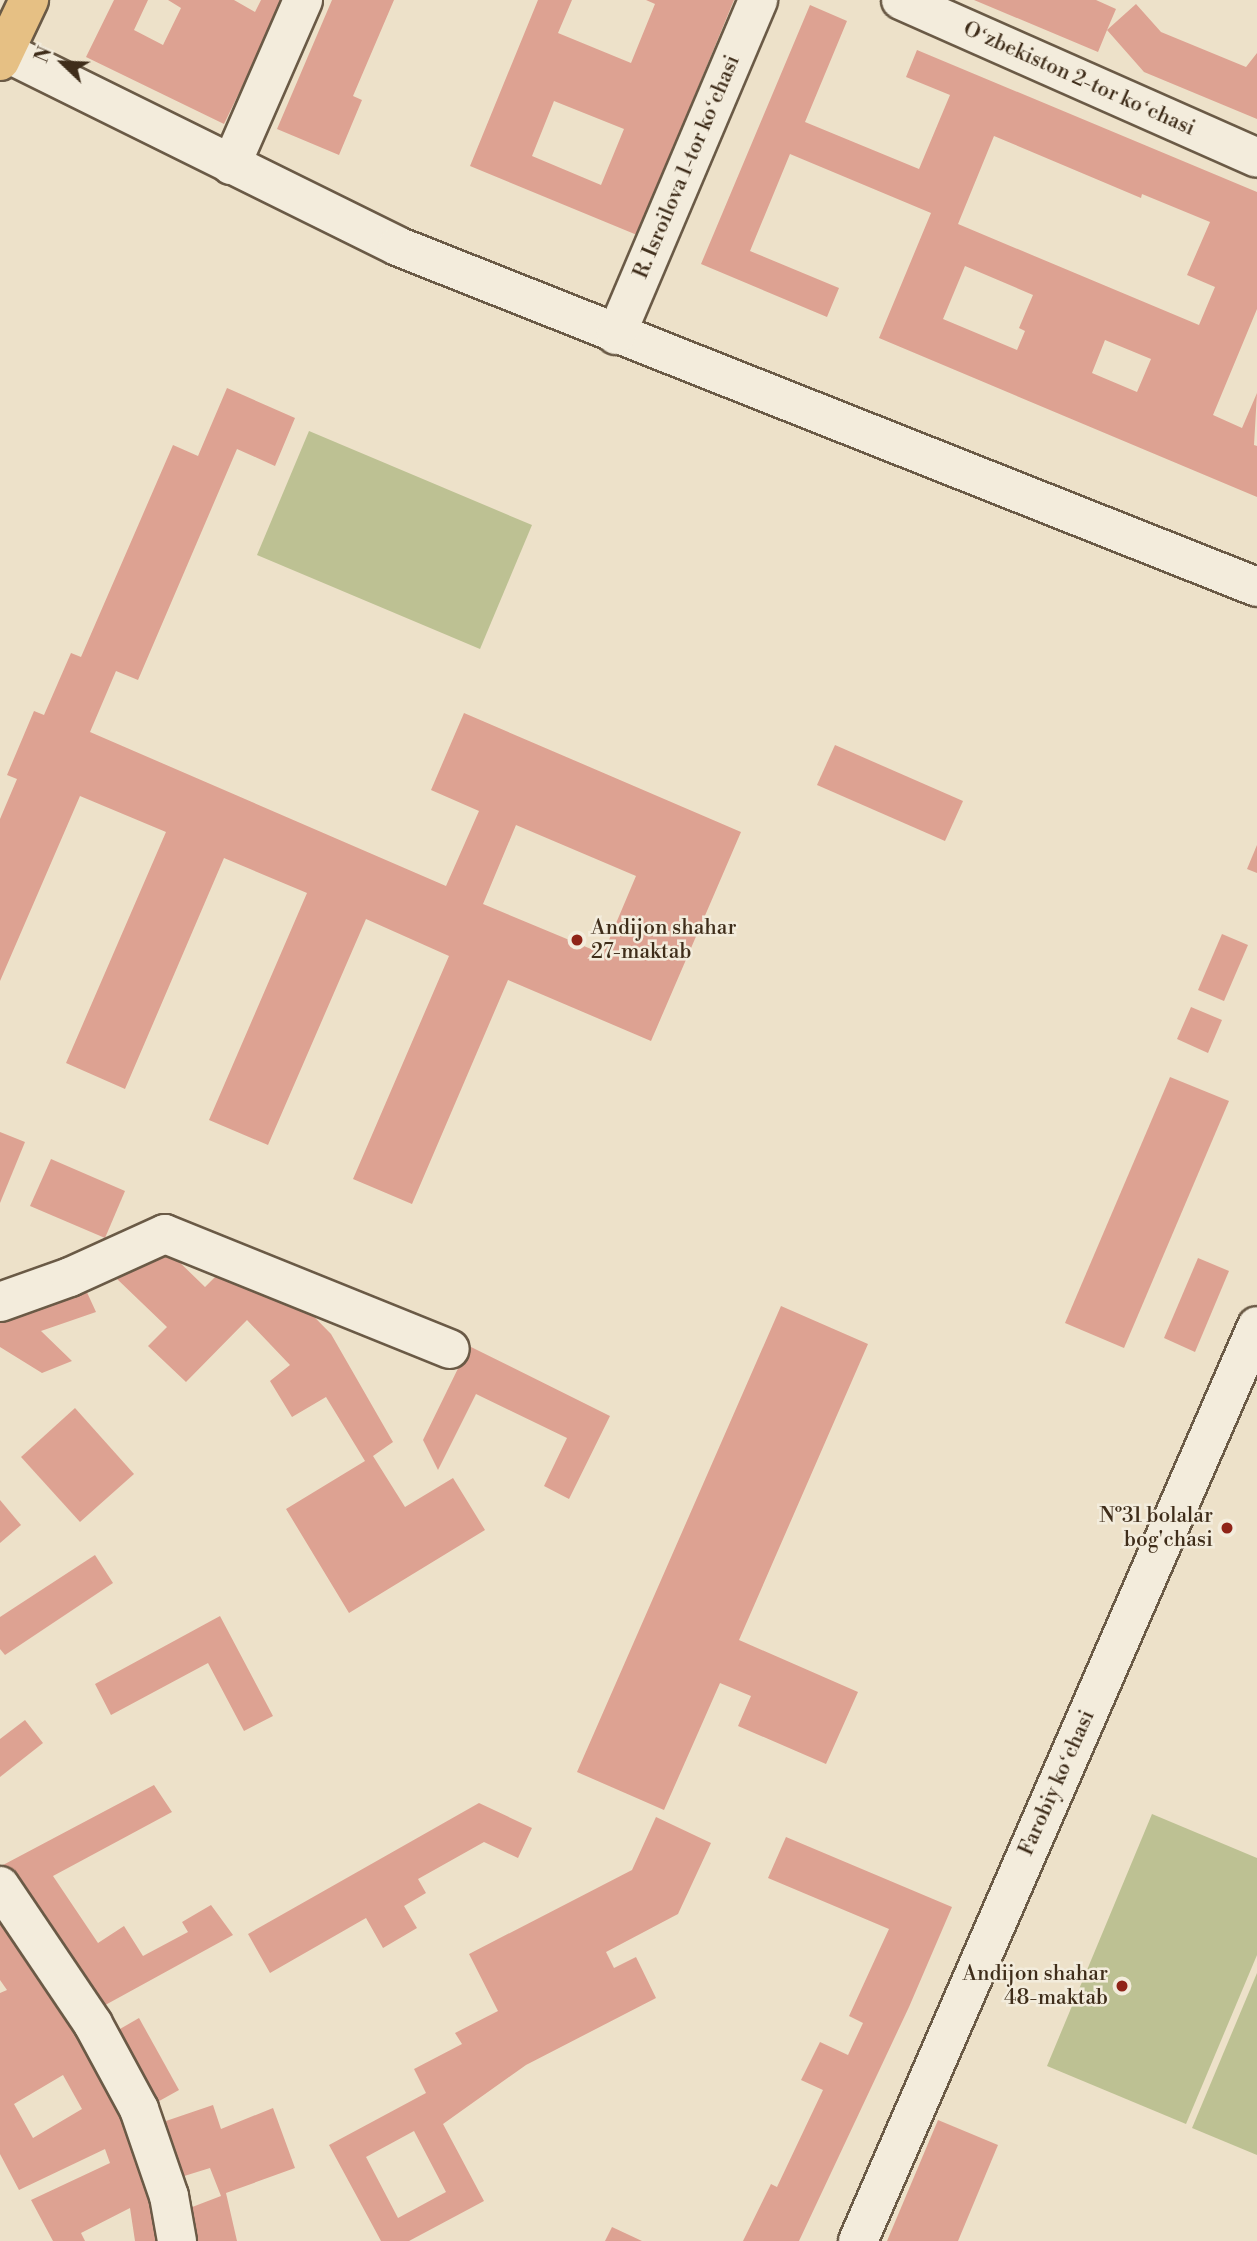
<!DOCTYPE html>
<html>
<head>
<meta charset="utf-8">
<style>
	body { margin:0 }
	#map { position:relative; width:1257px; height:2241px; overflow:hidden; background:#ede1c9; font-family:"Libre Bodoni",serif }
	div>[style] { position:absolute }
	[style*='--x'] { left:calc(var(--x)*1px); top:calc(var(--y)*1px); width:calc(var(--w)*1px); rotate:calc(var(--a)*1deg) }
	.green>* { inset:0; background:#bdc193 }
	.building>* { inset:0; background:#dda292 }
	.roads { filter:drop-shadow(2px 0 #6a5a46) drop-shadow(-2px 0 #6a5a46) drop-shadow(0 2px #6a5a46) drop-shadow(0 -2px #6a5a46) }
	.minor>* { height:38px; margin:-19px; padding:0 19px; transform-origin:19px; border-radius:19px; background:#f3ecdc }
	.major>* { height:38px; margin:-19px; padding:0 19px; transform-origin:19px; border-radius:19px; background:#e6c084 }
	.dots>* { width:19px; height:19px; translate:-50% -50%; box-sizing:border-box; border:4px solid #f3ecdc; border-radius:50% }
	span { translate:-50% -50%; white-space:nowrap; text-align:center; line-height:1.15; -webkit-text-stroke:5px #f3ecdc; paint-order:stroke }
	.street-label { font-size:21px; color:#3f2d1a }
	.poi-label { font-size:21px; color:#3f2d1a }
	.left { translate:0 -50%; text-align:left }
	.right { translate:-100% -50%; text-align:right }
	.north { position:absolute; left:28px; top:28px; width:70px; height:70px; -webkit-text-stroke:5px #f3ecdc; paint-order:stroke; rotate:293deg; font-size:19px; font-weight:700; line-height:28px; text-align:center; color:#3f2d1a }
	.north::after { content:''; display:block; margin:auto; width:24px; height:32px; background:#3f2d1a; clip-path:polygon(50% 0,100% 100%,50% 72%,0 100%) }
</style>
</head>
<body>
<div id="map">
	<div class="green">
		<div style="clip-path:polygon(309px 431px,532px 525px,480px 649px,257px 555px)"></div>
		<div style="clip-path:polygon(1152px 1814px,1257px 1858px,1257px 1955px,1186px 2124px,1047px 2066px)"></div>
		<div style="clip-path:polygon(1257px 1973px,1257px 2155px,1192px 2128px)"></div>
	</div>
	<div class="building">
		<div style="clip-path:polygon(114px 0,148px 0,134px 30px,163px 45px,181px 8px,168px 0,234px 0,255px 12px,261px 0,284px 0,224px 124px,86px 57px)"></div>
		<div style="clip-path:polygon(332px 0,394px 0,353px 96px,362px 100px,339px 155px,277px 129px)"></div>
		<div style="clip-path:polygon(evenodd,538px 0,572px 0,558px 33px,631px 63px,655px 4px,646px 0,734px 0,637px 235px,470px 166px,538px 0,554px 101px,624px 129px,601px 185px,532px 156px,554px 101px)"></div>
		<div style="clip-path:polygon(974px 0,1096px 0,1116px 9px,1107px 30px,1136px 4px,1161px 32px,1246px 67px,1257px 53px,1257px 119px,1144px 72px,1107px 30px,1098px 52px)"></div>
		<div style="clip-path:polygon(evenodd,810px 5px,847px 21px,805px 122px,919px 169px,950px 95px,906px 77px,917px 50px,1257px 192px,1257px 309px,1213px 415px,1242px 428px,1257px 393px,1254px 445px,1257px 446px,1257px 497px,879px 338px,931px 213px,790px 154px,750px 251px,839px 288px,827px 317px,701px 264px,810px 5px,994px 136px,1141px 198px,1142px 194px,1210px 222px,1187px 275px,1215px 287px,1199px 325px,958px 224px,994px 136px,810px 5px,965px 266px,1033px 295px,1019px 328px,1025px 331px,1017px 350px,943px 319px,965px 266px,810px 5px,1105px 340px,1151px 359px,1137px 392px,1092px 373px,1105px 340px)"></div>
		<div style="clip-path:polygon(evenodd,227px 388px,295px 418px,275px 466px,237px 449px,138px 680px,116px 671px,90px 732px,446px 886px,479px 811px,431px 790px,464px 713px,741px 832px,651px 1041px,508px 980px,412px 1204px,353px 1179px,449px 956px,366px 919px,268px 1145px,209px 1120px,307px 893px,224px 858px,125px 1089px,66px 1063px,166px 832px,80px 796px,0 981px,0 819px,17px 779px,7px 775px,34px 711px,44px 715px,71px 653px,81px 657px,173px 445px,198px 456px,227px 388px,516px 825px,636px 876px,603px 954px,483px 904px,516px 825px)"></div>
		<div style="clip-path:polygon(835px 745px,963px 801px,945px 841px,817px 785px)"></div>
		<div style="clip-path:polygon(1257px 845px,1257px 873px,1247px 869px)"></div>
		<div style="clip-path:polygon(1222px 934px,1248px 945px,1224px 1001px,1198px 990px)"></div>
		<div style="clip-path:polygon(1191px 1007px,1222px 1020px,1208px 1053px,1177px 1039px)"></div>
		<div style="clip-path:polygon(1170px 1077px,1229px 1101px,1124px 1348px,1065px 1323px)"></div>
		<div style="clip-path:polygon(0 1132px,25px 1142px,0 1203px)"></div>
		<div style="clip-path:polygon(51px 1159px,125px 1191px,105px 1238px,30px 1206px)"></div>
		<div style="clip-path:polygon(170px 1253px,205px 1287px,216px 1276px,283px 1285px,331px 1334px,393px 1442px,373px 1456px,405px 1507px,453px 1478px,485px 1530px,349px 1613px,286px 1509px,365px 1461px,326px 1397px,292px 1417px,270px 1381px,290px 1365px,247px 1320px,186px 1382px,148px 1346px,167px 1327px,116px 1278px)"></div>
		<div style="clip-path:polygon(1198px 1258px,1229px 1271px,1195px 1352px,1164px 1338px)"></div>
		<div style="clip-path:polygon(85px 1288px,96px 1312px,41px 1331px,72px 1361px,42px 1373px,0 1347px,0 1322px)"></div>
		<div style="clip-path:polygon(781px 1306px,868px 1344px,739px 1640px,858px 1692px,826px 1764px,738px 1726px,751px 1696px,720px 1683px,664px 1810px,577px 1772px)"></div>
		<div style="clip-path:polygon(469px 1346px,610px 1416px,569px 1499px,544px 1486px,567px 1438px,476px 1394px,438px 1470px,423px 1440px)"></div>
		<div style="clip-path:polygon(75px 1408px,134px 1474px,80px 1522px,21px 1457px)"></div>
		<div style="clip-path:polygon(0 1500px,21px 1525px,0 1543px)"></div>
		<div style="clip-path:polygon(95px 1555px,113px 1583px,5px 1655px,0 1649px,0 1617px)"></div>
		<div style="clip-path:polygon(220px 1616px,273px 1716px,244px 1731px,208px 1663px,111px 1715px,95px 1684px)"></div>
		<div style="clip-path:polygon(25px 1720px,43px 1743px,0 1777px,0 1739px)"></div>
		<div style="clip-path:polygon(154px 1785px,172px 1812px,53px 1876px,98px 1943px,124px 1926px,143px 1956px,188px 1932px,182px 1922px,211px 1905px,233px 1935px,98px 2009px,3px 1865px)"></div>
		<div style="clip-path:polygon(479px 1803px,532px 1828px,518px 1858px,484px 1842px,418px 1879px,426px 1893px,404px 1906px,417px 1928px,383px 1948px,366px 1918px,270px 1973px,248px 1934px)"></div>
		<div style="clip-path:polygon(evenodd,656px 1817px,711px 1843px,678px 1914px,606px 1952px,614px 1968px,636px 1957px,656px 1998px,526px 2065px,443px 2124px,484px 2201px,409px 2241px,381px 2241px,329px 2145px,426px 2093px,414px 2069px,462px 2044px,455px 2033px,498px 2011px,469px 1954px,632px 1870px,656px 1817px,414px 2131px,446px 2192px,398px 2218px,366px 2157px,414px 2131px)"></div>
		<div style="clip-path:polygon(786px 1837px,952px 1907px,909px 2007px,799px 2241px,743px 2241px,771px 2184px,777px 2187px,823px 2090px,801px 2080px,820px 2042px,848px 2055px,863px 2023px,849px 2016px,889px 1929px,768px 1878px)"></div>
		<div style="clip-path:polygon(evenodd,0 1917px,65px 2008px,134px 2136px,152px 2204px,158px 2241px,135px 2241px,130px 2208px,81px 2233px,85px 2241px,53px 2241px,31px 2200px,110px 2163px,105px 2149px,19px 2190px,0 2154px,0 1993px,7px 1990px,0 1980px,0 1917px,63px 2075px,82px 2109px,33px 2138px,14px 2104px,63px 2075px)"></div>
		<div style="clip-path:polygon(139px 2018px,179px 2090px,152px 2105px,113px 2033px)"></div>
		<div style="clip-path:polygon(213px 2105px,221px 2129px,273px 2108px,295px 2168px,226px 2193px,237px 2241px,194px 2241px,187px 2209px,221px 2196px,210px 2168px,181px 2177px,163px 2122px)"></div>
		<div style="clip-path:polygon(938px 2120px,998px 2145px,958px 2241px,887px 2241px)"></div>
		<div style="clip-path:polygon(612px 2227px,642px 2241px,605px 2241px)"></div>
	</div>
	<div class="roads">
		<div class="minor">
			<div style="--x:901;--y:0;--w:389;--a:23.9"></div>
			<div style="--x:5;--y:52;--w:437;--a:26.3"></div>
			<div style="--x:397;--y:246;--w:925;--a:21.63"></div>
			<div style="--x:231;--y:165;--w:180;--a:-66.4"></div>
			<div style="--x:616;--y:335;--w:364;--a:-67"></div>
			<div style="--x:0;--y:1302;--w:74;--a:-19.7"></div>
			<div style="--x:70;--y:1277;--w:104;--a:-24.4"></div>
			<div style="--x:165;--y:1234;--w:307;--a:22"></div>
			<div style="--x:0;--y:1886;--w:166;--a:56"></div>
			<div style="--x:93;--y:2024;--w:97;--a:61.6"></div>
			<div style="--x:139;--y:2109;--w:92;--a:71"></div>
			<div style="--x:169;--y:2196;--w:46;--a:79.9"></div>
			<div style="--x:858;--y:2241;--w:998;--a:-66.44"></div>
		</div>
		<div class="major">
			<div style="--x:0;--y:61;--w:68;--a:-64.6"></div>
		</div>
	</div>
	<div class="dots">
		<div style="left:577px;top:940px;background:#8f2418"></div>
		<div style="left:1227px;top:1528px;background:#8f2418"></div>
		<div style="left:1122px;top:1986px;background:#8f2418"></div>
	</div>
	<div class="street-label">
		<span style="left:1079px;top:79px;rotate:24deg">Oʻzbekiston 2-tor koʻchasi</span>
		<span style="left:687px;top:167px;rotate:-67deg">R. Isroilova 1-tor koʻchasi</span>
		<span style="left:1057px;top:1783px;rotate:-66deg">Farobiy koʻchasi</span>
	</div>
	<div class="poi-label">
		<span class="left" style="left:591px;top:940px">Andijon shahar<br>27-maktab</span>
		<span class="right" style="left:1213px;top:1528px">№31 bolalar<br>bog'chasi</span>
		<span class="right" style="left:1108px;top:1986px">Andijon shahar<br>48-maktab</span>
	</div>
	<div class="north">N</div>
</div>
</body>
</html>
